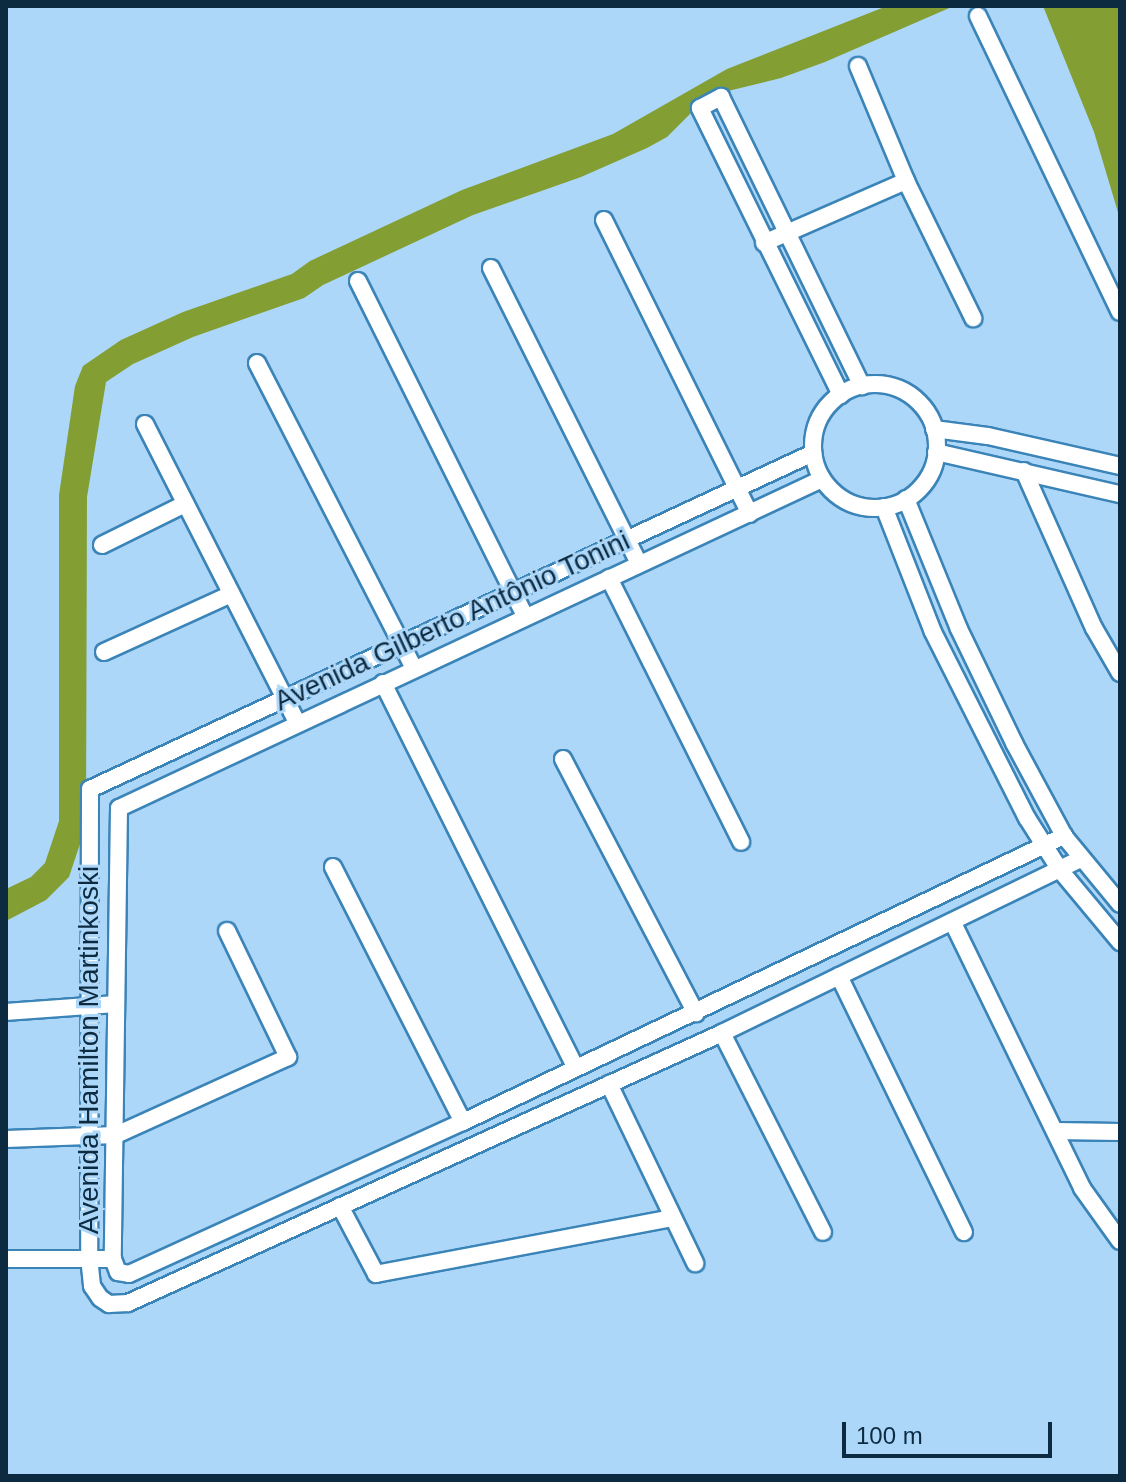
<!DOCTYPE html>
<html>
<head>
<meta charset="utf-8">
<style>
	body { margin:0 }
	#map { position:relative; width:1126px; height:1482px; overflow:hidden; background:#add7f9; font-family:Helvetica,sans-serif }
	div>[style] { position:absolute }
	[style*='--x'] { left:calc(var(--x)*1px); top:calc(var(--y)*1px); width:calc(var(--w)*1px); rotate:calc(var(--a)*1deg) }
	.forest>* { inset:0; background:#839f33 }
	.roads { filter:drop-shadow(2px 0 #3b84b8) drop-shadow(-2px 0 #3b84b8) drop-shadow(0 2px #3b84b8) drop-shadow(0 -2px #3b84b8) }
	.minor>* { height:16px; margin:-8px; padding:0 8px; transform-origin:8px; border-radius:8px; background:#fff }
	.minor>.ring { margin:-8px; padding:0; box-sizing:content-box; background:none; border:16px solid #fff; border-radius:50% }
	span { translate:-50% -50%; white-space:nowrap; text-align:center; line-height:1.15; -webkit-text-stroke:6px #add7f9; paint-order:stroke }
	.street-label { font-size:28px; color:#0c2b41 }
	.frame { position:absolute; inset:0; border:8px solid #0c2b41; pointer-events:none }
	.scale { position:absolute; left:842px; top:1422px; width:210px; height:36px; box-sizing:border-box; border:4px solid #0c2b41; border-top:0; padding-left:10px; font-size:24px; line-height:28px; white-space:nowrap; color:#0c2b41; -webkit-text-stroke:6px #add7f9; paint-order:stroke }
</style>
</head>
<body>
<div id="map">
	<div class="forest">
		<div style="clip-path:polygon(887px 6px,954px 6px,825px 62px,781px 78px,720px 93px,697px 107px,667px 137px,647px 148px,581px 177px,473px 215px,323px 285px,304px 298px,193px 337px,133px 364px,106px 382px,87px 497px,86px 826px,69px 877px,46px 900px,6px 921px,6px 889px,31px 877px,45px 863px,59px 821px,59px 495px,75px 386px,83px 366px,121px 340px,183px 312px,292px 274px,310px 261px,462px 190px,613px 134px,727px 69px)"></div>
		<div style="clip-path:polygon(1043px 6px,1120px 6px,1120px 219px,1094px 132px)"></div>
	</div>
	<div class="roads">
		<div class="minor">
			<div style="--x:978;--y:16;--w:328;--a:64.4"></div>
			<div style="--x:858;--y:66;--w:125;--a:67.3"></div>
			<div style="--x:906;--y:181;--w:153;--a:63.9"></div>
			<div style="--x:604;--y:220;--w:328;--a:63.6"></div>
			<div style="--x:764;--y:243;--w:155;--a:-23.6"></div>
			<div style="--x:491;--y:268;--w:331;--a:63.4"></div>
			<div style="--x:358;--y:281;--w:374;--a:63.5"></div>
			<div style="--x:257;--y:363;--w:344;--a:62.8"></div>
			<div class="ring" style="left:813px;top:384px;width:108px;height:108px"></div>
			<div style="--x:841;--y:395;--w:320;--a:-116.2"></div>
			<div style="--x:700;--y:108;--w:24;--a:-28"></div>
			<div style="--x:721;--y:97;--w:322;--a:64"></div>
			<div style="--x:145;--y:424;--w:335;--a:63"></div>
			<div style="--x:934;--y:429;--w:54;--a:7.4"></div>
			<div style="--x:988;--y:436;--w:135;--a:12.8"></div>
			<div style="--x:936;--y:452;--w:189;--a:12.9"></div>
			<div style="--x:813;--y:453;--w:797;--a:155.07"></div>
			<div style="--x:90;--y:789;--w:468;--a:90.1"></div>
			<div style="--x:89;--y:1257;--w:29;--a:84"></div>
			<div style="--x:92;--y:1286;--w:14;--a:56"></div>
			<div style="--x:100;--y:1298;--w:11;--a:34"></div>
			<div style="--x:109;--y:1304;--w:19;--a:-3"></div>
			<div style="--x:128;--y:1303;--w:652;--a:-24.44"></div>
			<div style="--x:722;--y:1033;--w:399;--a:-25.9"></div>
			<div style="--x:1024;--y:471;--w:172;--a:66"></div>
			<div style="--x:1094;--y:628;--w:52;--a:60"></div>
			<div style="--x:822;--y:479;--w:776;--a:154.92"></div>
			<div style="--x:119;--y:808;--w:451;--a:90.8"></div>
			<div style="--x:113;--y:1259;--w:14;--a:69"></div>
			<div style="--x:118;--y:1272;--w:11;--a:10"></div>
			<div style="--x:129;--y:1274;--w:367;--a:-24.5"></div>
			<div style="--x:463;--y:1122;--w:666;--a:-25.45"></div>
			<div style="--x:906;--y:499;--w:140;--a:67.8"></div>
			<div style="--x:959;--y:629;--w:127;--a:64.2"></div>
			<div style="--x:1014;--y:743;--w:106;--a:61.7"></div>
			<div style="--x:1064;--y:836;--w:88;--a:50.5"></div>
			<div style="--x:884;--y:507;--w:134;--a:68.6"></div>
			<div style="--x:933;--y:632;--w:208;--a:63.2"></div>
			<div style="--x:1027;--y:818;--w:62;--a:57.6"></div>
			<div style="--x:1060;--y:870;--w:94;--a:50.2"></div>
			<div style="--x:102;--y:545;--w:93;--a:-26.3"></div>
			<div style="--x:609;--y:578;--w:295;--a:63.4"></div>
			<div style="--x:104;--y:652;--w:140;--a:-24.5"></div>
			<div style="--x:383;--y:683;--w:429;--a:63.4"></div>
			<div style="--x:563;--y:759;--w:287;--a:62.4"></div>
			<div style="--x:333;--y:867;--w:286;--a:63"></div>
			<div style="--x:953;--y:923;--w:295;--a:64"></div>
			<div style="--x:1082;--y:1188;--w:65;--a:54.4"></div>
			<div style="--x:839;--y:976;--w:285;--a:64"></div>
			<div style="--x:6;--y:1012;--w:109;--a:-4.2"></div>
			<div style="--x:722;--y:1033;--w:223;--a:63.1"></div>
			<div style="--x:609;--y:1084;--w:199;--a:64.3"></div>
			<div style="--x:1055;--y:1131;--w:65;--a:0.9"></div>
			<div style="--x:6;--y:1139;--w:110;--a:-2.1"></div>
			<div style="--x:116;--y:1135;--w:189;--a:-24.4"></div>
			<div style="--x:288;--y:1057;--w:140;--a:-115.8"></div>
			<div style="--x:340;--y:1206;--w:77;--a:62.1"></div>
			<div style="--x:376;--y:1274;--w:301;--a:-10.7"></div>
			<div style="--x:6;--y:1259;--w:107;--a:0"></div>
		</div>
	</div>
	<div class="street-label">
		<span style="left:452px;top:621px;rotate:-25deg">Avenida Gilberto Antônio Tonini</span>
		<span style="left:89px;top:1050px;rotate:-90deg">Avenida Hamilton Martinkoski</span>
	</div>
	<div class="frame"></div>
	<div class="scale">100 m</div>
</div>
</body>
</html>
